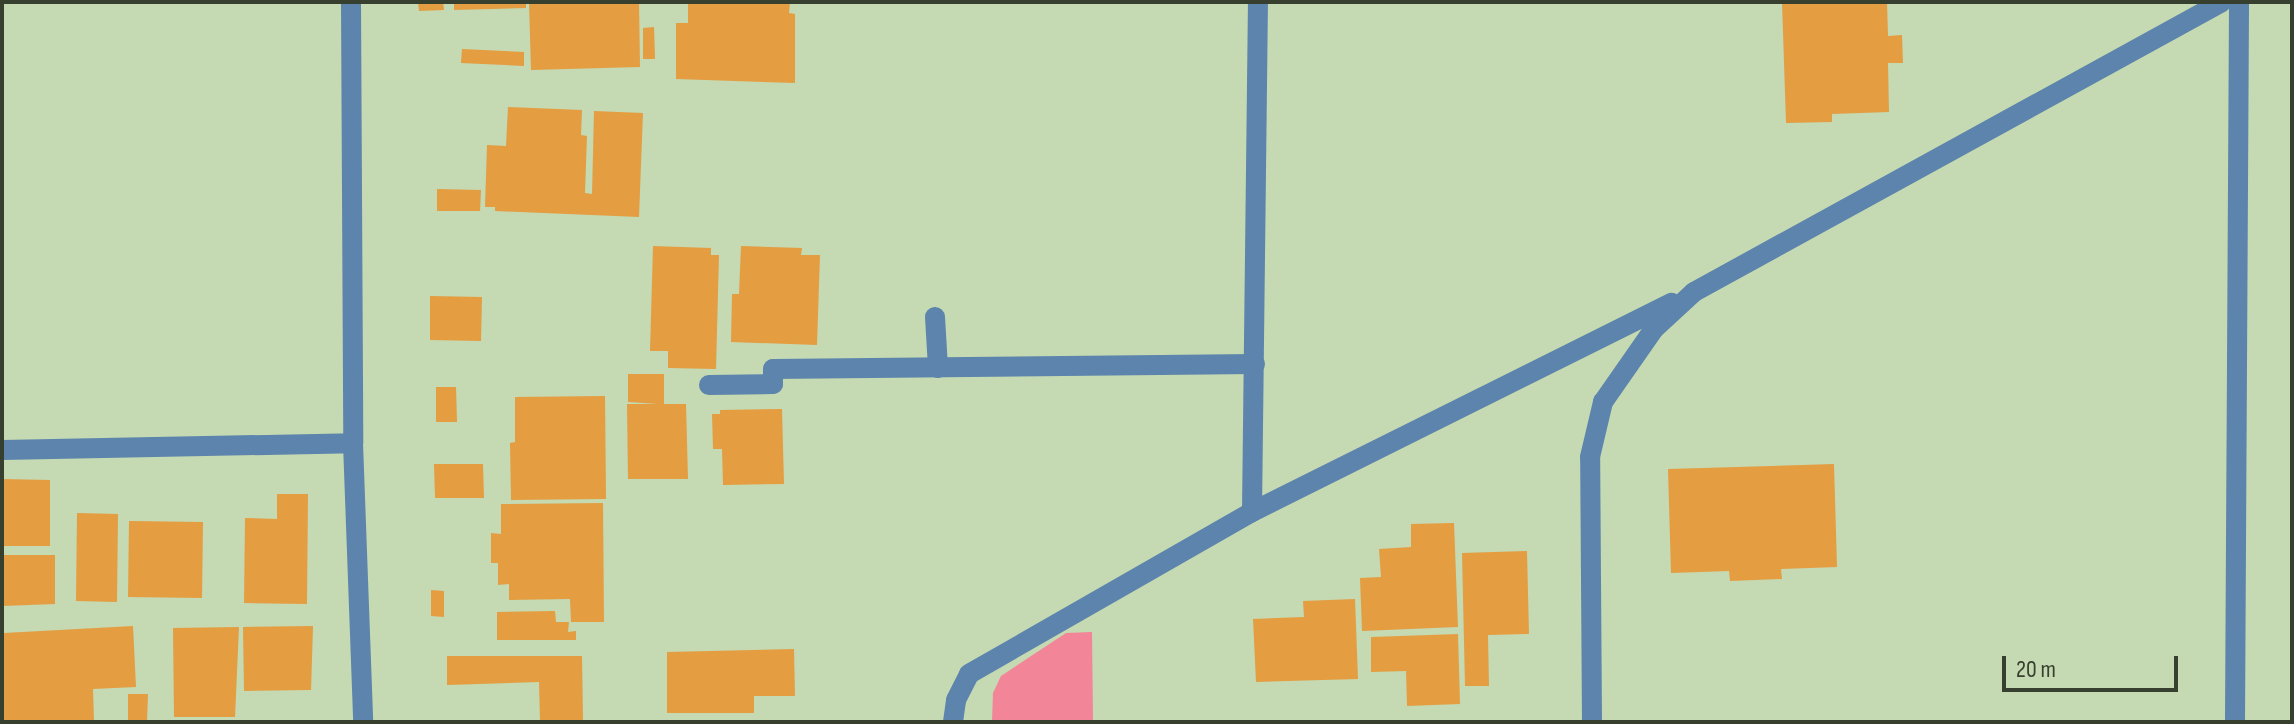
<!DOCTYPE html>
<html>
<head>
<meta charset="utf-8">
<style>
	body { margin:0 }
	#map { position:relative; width:2294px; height:724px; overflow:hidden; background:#c5d9b2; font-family:"Sofia Sans Condensed",sans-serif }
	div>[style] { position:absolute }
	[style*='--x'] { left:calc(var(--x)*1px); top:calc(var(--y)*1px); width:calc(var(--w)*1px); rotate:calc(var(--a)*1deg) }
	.green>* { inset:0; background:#f28598 }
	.building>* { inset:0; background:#e49d41 }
	.minor>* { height:20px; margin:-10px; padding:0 10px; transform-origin:10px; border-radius:10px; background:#5c84ac }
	span { translate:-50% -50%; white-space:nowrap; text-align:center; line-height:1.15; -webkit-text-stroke:6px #c5d9b2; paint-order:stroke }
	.frame { position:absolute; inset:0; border:4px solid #373f2f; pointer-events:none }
	.scale { position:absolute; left:2002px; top:656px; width:176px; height:36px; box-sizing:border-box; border:4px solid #373f2f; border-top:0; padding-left:10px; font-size:24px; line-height:28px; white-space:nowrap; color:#373f2f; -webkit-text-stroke:6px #c5d9b2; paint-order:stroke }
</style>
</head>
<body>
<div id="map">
	<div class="green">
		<div style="clip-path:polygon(1092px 632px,1093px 720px,992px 722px,993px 693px,1001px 676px,1066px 633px)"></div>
	</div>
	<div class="building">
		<div style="clip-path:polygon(418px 2px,443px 2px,444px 10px,419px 11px)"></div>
		<div style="clip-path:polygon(454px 2px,526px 2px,526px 8px,454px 10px)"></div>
		<div style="clip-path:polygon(529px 2px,639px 2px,640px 67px,531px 70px)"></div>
		<div style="clip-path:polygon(688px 2px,790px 2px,789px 13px,795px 14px,795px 83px,676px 79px,676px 23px,688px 23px)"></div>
		<div style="clip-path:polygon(1782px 2px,1887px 2px,1888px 36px,1902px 35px,1903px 63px,1888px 63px,1889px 112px,1832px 114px,1832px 122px,1786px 123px)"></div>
		<div style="clip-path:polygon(654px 27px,655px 59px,643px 59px,643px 28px)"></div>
		<div style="clip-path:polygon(462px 49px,524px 52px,524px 66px,461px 63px)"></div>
		<div style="clip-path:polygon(508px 107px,582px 110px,581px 135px,587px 136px,585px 193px,592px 194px,594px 111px,643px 113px,639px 217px,495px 211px,495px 207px,485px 207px,487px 145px,506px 146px)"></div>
		<div style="clip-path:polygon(437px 189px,481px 190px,480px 211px,437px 211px)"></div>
		<div style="clip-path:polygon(653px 246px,711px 248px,711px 255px,719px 255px,716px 369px,668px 368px,668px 351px,650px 351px)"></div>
		<div style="clip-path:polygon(741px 246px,802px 248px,801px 255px,820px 255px,817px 345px,731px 342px,732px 294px,739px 294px)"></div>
		<div style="clip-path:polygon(430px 296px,482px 297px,481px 341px,430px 340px)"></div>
		<div style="clip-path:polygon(628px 374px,664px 374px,664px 404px,686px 404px,688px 479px,628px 479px,627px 404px,658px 404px,628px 402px)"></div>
		<div style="clip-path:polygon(436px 387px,456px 387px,457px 422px,436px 422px)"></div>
		<div style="clip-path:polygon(605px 396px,606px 499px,511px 500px,510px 443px,515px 442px,515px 397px)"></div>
		<div style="clip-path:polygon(782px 409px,784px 484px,723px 485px,722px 449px,713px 449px,712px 414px,720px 414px,720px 410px)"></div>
		<div style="clip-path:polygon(434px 464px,483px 464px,484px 498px,435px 498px)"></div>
		<div style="clip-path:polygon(1834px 464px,1837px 567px,1781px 569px,1782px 579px,1730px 581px,1729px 571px,1671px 573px,1668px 469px)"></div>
		<div style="clip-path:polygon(2px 479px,50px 480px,50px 546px,2px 546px)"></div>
		<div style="clip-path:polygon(277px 494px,308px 494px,307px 604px,244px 603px,245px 518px,277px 519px)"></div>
		<div style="clip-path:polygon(603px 503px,604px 622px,571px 622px,570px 599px,509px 600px,509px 584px,498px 585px,498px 563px,491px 563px,491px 533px,501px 534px,501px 504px)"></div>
		<div style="clip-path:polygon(77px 513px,118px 514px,117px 602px,76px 601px)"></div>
		<div style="clip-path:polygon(129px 521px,203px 522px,202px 598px,128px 597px)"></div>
		<div style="clip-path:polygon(1454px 523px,1458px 627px,1362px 631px,1360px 578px,1381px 577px,1379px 549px,1411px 547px,1411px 524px)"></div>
		<div style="clip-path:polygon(1527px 551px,1529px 634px,1488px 635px,1489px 686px,1465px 686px,1462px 553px)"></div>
		<div style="clip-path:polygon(2px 555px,55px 555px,55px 604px,2px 606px)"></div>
		<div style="clip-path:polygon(431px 590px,444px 591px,444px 617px,431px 616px)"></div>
		<div style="clip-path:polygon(1355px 599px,1358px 679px,1256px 682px,1253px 619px,1304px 617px,1303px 601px)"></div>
		<div style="clip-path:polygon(555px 611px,556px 622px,569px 622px,568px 632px,576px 631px,576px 640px,497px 640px,497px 612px)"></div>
		<div style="clip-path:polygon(133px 626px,136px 687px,93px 689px,94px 722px,2px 722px,4px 633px)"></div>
		<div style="clip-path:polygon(313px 626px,311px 690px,244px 691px,243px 627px)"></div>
		<div style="clip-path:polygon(239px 627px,235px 717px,174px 717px,173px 628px)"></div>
		<div style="clip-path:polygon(1458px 634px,1460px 704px,1407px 706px,1406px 671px,1371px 672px,1371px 637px)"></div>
		<div style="clip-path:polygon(794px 649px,795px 696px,754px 696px,754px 713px,667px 713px,667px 652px)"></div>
		<div style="clip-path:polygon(447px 656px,582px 656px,583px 720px,540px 720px,539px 682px,447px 685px)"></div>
		<div style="clip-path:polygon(128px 694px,148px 694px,147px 722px,128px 722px)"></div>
	</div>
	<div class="minor">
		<div style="--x:351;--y:2;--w:441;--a:89.7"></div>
		<div style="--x:353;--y:443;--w:279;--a:87.9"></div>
		<div style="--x:935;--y:317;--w:51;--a:86.6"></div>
		<div style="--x:709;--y:385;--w:64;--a:-0.9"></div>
		<div style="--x:773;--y:384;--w:15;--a:-90"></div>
		<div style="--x:773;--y:369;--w:482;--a:-0.6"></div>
		<div style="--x:2;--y:450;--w:351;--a:-1.1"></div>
		<div style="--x:1252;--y:512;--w:510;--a:-89.33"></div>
		<div style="--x:953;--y:722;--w:22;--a:-82"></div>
		<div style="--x:956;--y:700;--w:29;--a:-63"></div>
		<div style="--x:969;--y:674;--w:326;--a:-29.8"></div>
		<div style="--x:1252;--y:512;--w:469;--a:-26.5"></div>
		<div style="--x:1592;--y:722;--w:265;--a:-90.4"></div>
		<div style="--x:1590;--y:457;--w:57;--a:-76.7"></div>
		<div style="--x:1603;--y:402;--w:89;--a:-55.1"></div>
		<div style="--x:1654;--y:329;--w:54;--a:-42.8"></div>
		<div style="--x:1694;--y:292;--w:602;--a:-28.78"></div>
		<div style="--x:2235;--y:722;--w:720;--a:-89.68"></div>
	</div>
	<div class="frame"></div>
	<div class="scale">20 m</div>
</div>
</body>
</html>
